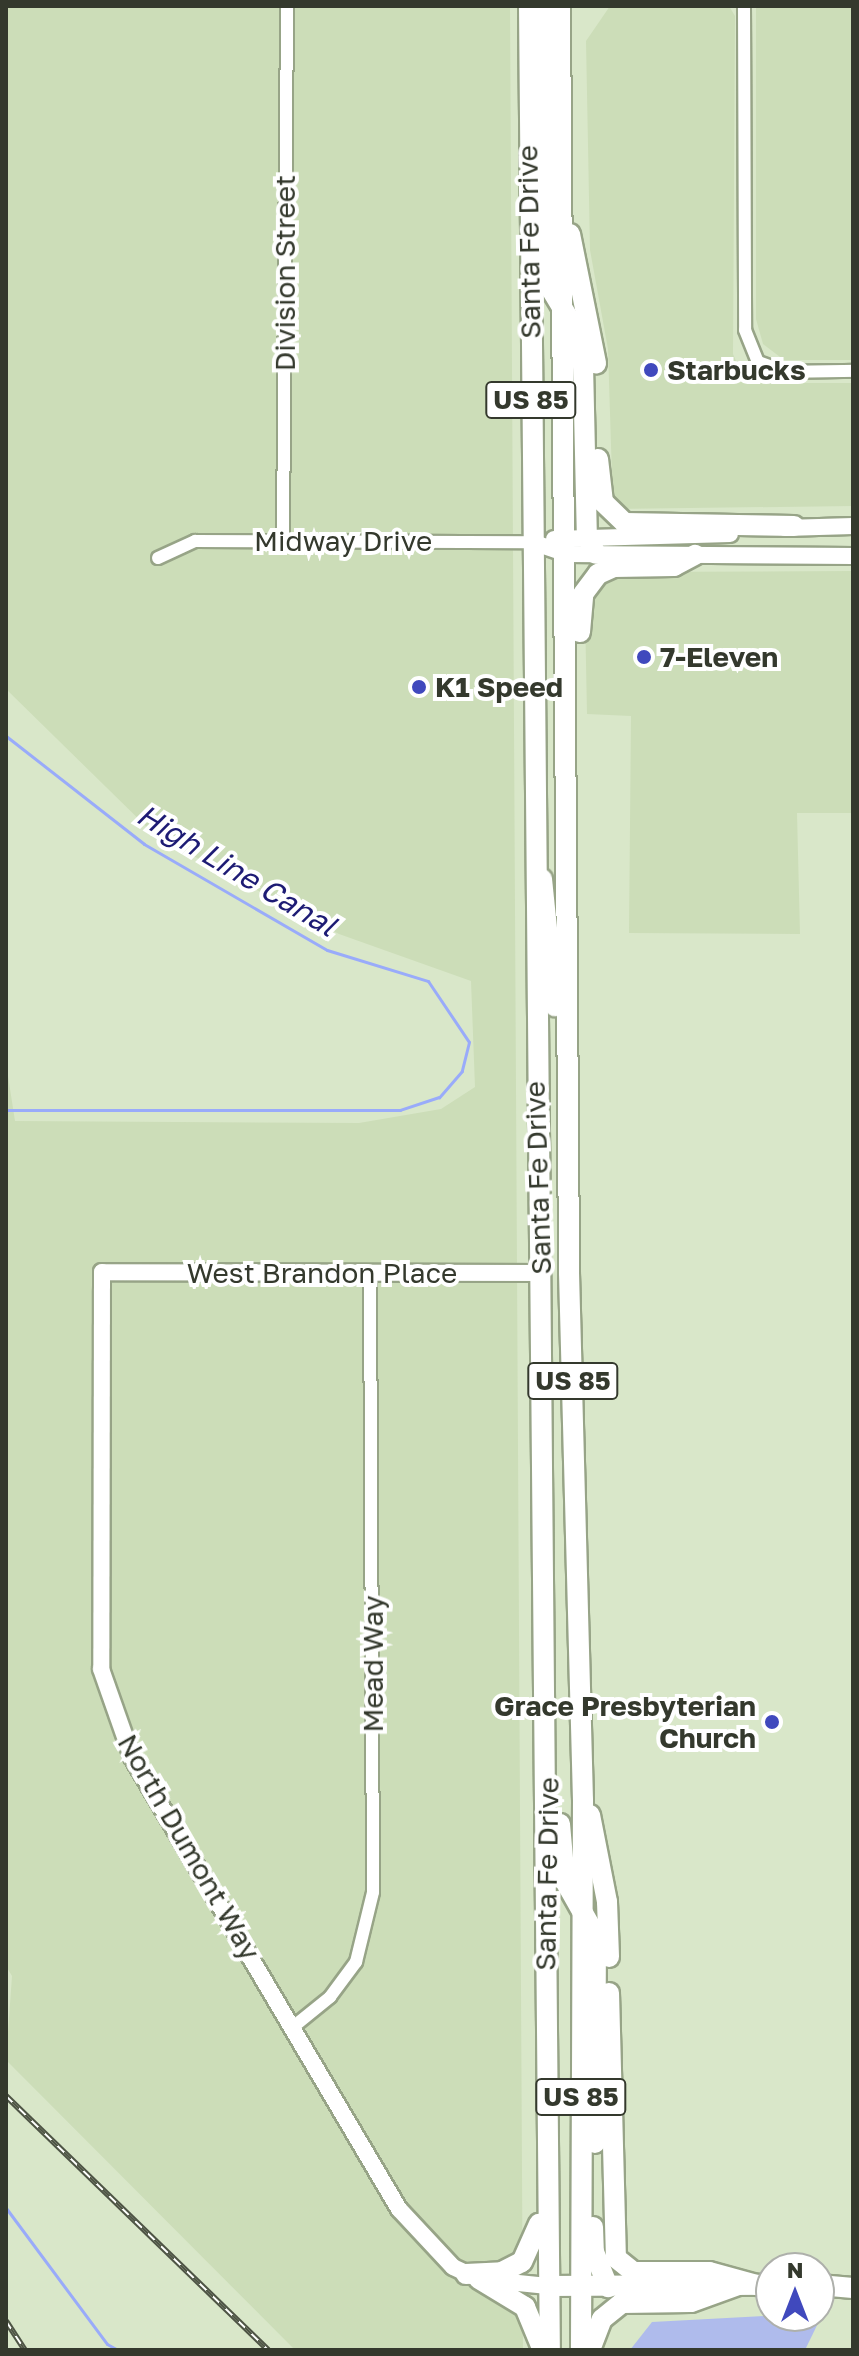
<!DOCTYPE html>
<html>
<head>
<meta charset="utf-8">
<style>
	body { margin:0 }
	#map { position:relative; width:859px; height:2356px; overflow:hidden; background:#d9e7c9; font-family:"Golos Text",sans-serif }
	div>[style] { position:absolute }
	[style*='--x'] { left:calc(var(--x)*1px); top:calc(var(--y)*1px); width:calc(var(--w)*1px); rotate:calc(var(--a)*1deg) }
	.built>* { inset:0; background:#ccddb8 }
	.green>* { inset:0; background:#afbbec }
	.stream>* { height:3px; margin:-1.5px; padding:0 1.5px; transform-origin:1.5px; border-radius:1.5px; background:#99abfa }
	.roads { filter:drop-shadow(2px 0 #97a487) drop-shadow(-2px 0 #97a487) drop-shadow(0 2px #97a487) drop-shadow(0 -2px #97a487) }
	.minor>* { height:12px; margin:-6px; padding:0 6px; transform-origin:6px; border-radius:6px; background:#fff }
	.tertiary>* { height:16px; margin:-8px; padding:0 8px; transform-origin:8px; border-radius:8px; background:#fff }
	.primary>* { height:20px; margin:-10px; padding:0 10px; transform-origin:10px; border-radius:10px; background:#fff }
	.trunk>* { height:20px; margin:-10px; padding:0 10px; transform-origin:10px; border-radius:10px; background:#fff }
	.rail>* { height:6px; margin-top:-3px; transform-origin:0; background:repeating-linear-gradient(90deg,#fff 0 9px,#4e5445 0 18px); box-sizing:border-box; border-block:2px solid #4e5445 }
	.dots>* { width:22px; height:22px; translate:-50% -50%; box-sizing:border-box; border:4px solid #fff; border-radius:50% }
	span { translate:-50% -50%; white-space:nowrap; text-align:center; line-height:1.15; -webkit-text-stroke:8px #fff; paint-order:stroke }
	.shield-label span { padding:2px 6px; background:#fff; border:2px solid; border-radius:6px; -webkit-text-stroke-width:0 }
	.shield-label { font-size:26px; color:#34392d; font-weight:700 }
	.street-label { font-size:28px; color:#34392d }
	.poi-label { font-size:28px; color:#34392d; font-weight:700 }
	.left { translate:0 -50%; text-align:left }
	.right { translate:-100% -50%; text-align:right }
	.water-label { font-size:30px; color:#1d1b74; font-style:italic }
	.frame { position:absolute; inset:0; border:8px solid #34392d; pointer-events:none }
	.north { position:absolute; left:755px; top:2252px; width:80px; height:80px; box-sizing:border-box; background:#fff; border:2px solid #aeb0ab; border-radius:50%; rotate:0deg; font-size:22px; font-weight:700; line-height:32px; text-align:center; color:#34392d }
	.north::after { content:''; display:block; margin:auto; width:28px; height:36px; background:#4049bd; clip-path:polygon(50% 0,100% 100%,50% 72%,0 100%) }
</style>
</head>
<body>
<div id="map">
	<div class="built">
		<div style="clip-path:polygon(6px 6px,510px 6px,523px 2350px,295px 2350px,6px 2060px,12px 1976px,6px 1966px,6px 1063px,15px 1121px,359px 1123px,441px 1109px,475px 1087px,471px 981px,339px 934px,156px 836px,6px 689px)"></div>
		<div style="clip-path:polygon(610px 6px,729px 6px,735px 16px,733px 354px,741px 373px,754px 383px,853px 383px,853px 506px,613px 509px,608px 349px,590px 250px,586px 41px)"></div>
		<div style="clip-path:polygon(756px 6px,853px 6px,853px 360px,784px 360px,763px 344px,756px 319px)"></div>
		<div style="clip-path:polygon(853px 571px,853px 813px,797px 813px,800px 934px,629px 933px,631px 716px,587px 714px,585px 612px,594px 587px,617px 572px)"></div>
	</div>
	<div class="green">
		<div style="clip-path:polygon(823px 2313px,805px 2350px,630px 2350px,652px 2322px)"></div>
	</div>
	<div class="stream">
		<div style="--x:6;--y:736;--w:175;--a:38"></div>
		<div style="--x:144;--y:844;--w:211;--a:30.1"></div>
		<div style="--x:327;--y:950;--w:106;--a:17.1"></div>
		<div style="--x:428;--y:981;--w:73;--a:56.1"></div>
		<div style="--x:469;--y:1042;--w:30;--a:104"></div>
		<div style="--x:462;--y:1071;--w:35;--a:131"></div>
		<div style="--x:439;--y:1097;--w:41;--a:161.6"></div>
		<div style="--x:400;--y:1110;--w:394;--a:180"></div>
		<div style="--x:6;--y:2208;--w:169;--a:53.4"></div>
		<div style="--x:107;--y:2344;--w:13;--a:29"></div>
	</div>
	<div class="roads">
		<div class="minor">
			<div style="--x:744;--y:6;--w:324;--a:89.8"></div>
			<div style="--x:745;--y:330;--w:35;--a:68"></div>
			<div style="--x:758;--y:362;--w:30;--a:20"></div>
			<div style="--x:786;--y:372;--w:67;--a:-0.9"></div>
			<div style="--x:283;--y:539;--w:533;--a:-89.57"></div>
			<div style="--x:158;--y:558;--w:41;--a:-24.7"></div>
			<div style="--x:195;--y:541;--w:337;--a:0.2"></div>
			<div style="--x:293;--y:2027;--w:48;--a:-39"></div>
			<div style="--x:330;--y:1997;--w:44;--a:-53.4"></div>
			<div style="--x:356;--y:1962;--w:72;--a:-76.3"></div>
			<div style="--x:373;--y:1892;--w:619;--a:-90.28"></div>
		</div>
		<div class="tertiary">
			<div style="--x:785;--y:528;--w:68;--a:-1.7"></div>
			<div style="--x:554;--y:539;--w:176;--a:-1.6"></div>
			<div style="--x:532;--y:542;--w:37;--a:19"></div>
			<div style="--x:567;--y:554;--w:286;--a:0.4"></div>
			<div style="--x:542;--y:1273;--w:440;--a:-179.9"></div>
			<div style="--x:102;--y:1272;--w:397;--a:90.1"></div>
			<div style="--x:101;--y:1669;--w:93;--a:70.6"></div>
			<div style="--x:132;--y:1757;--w:525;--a:59.43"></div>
			<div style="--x:399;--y:2209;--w:79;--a:47"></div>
			<div style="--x:453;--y:2267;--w:29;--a:25"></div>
			<div style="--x:479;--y:2279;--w:69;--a:5.8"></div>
		</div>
		<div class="primary">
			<div style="--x:819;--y:2285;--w:34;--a:5"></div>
			<div style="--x:548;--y:2286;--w:223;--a:-0.3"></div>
		</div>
		<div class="trunk">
			<div style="--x:529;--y:6;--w:2344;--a:89.49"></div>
			<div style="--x:544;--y:6;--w:257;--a:89.3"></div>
			<div style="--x:547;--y:263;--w:26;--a:81"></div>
			<div style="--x:551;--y:289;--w:39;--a:59"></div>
			<div style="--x:571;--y:322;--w:45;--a:74.4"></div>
			<div style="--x:583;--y:365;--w:172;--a:88.7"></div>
			<div style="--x:587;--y:537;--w:19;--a:62"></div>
			<div style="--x:560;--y:6;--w:1267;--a:89.59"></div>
			<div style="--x:569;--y:1273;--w:527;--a:88.48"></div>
			<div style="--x:583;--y:1800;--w:550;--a:90.21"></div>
			<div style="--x:570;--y:234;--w:132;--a:78.6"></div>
			<div style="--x:598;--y:459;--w:43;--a:83.4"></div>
			<div style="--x:603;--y:502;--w:30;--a:44"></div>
			<div style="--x:625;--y:523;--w:169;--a:1"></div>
			<div style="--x:580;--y:632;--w:38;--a:-85"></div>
			<div style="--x:583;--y:594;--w:25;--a:-53"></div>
			<div style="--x:598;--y:574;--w:17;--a:-24"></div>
			<div style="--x:614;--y:567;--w:60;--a:-1"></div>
			<div style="--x:674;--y:566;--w:24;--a:-28"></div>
			<div style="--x:542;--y:879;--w:128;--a:84.2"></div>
			<div style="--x:590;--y:1815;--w:89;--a:78.9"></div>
			<div style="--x:607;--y:1902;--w:55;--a:87.9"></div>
			<div style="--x:560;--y:1824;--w:57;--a:85"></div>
			<div style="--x:565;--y:1881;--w:63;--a:60.6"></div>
			<div style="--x:596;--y:1936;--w:207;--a:90.3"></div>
			<div style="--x:609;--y:1993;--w:265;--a:88.5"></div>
			<div style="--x:616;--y:2258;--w:22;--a:39"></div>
			<div style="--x:633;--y:2272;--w:76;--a:0"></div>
			<div style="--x:709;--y:2272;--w:50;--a:15.2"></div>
			<div style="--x:593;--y:2227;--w:25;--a:88"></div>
			<div style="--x:594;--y:2252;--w:38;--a:68"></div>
			<div style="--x:466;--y:2274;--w:36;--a:-3"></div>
			<div style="--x:502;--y:2272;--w:22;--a:-27"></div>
			<div style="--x:522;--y:2262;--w:42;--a:-65.9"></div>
			<div style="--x:479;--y:2279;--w:54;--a:31.3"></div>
			<div style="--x:525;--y:2307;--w:44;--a:67.5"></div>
			<div style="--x:590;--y:2350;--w:33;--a:-69"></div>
			<div style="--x:602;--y:2319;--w:26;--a:-39"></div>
			<div style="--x:622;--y:2303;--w:69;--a:-0.8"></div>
			<div style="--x:691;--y:2302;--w:50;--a:-19.9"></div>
		</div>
	</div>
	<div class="rail">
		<div style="--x:6;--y:2096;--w:365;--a:44.1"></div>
		<div style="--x:6;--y:2321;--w:35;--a:57"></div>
	</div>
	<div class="dots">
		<div style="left:651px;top:370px;background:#4049bd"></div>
		<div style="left:644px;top:657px;background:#4049bd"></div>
		<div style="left:419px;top:687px;background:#4049bd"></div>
		<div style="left:772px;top:1722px;background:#4049bd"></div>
	</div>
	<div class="shield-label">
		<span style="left:531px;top:400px">US 85</span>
		<span style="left:573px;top:1381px">US 85</span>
		<span style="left:581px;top:2097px">US 85</span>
	</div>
	<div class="street-label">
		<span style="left:529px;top:242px;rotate:-91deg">Santa Fe Drive</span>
		<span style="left:285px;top:273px;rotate:-90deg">Division Street</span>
		<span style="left:343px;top:541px">Midway Drive</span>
		<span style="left:538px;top:1178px;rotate:-92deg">Santa Fe Drive</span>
		<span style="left:322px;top:1273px">West Brandon Place</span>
		<span style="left:373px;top:1664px;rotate:-90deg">Mead Way</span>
		<span style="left:189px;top:1847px;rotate:60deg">North Dumont Way</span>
		<span style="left:547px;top:1874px;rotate:-89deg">Santa Fe Drive</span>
	</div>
	<div class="poi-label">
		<span class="left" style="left:667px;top:370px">Starbucks</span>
		<span class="left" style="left:660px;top:657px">7-Eleven</span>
		<span class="left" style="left:435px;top:687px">K1 Speed</span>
		<span class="right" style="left:756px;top:1722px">Grace Presbyterian<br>Church</span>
	</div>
	<div class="water-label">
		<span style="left:237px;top:870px;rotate:31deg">High Line Canal</span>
	</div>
	<div class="frame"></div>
	<div class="north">N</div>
</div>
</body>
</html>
